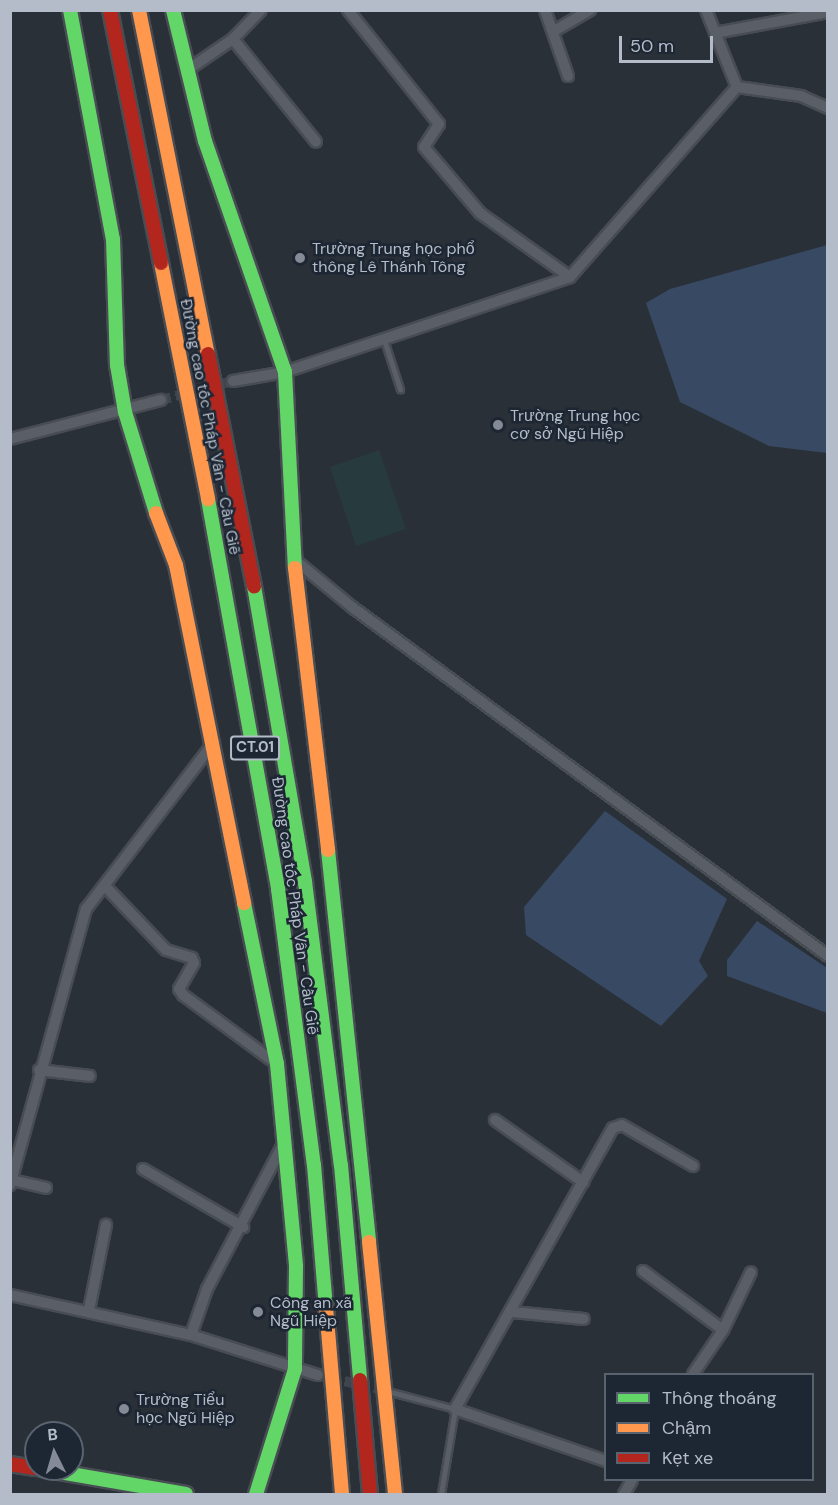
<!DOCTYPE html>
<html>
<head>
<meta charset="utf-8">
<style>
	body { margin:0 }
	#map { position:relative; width:838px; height:1505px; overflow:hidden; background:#2a3038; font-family:"DM Sans",sans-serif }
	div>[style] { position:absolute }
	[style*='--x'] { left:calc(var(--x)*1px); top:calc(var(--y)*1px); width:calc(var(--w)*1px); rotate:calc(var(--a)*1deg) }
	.green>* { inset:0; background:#273a3e }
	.water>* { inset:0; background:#384963 }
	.street-tunnel>* { height:10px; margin-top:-5px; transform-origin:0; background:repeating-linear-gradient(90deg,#3f454e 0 10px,transparent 0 15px) }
	.roads { filter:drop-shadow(2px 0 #484c53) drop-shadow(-2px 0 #484c53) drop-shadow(0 2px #484c53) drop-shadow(0 -2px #484c53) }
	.lane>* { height:5px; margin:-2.5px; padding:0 2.5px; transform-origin:2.5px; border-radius:2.5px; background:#5a5e66 }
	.street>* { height:10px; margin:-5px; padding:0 5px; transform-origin:5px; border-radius:5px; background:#5a5e66 }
	.fast>* { height:14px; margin:-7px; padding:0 7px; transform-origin:7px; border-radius:7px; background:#63d668 }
	.slow>* { height:14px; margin:-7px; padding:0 7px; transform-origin:7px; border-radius:7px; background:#ff974d }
	.jam>* { height:14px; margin:-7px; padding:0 7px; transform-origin:7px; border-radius:7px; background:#b3261e }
	.dots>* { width:16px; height:16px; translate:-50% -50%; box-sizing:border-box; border:3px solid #1d2633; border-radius:50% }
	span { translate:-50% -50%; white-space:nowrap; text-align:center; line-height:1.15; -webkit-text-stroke:5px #1d2633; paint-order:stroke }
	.shield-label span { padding:2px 4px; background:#1d2633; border:2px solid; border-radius:4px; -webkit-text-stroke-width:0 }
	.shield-label { font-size:15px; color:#b4bcc9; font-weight:700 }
	.poi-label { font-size:16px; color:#b4bcc9 }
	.left { translate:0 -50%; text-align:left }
	.street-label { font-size:16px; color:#b4bcc9 }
	.frame { position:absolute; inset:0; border:12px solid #b4bcc9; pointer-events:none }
	.legend { position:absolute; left:604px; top:1373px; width:210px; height:108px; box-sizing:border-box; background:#1d2633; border:2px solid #59626f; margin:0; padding:8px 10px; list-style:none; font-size:18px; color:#b4bcc9 }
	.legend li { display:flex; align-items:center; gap:12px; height:30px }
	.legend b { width:30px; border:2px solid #59626f }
	.north { position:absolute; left:24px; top:1421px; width:60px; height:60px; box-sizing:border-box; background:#1d2633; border:2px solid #59626f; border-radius:50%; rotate:355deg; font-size:16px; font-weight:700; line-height:24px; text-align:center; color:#b4bcc9 }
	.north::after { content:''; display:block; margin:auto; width:21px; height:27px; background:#848b96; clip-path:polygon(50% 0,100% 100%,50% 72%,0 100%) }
	.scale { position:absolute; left:619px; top:36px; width:94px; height:27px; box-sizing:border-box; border:3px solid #b4bcc9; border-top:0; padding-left:8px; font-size:18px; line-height:21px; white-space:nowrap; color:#b4bcc9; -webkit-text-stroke:4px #1d2633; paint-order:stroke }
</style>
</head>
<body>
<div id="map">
	<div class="green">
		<div style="clip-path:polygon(379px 450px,406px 529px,356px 546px,330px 467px)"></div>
	</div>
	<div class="water">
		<div style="clip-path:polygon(827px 245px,827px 453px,769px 446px,680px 402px,646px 303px,670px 289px)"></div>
		<div style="clip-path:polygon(605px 811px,727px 899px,699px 961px,708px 976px,661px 1026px,526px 935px,524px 907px)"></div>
		<div style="clip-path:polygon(757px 921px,827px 968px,827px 1013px,727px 976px,727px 960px)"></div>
	</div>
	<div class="street-tunnel">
		<div style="--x:161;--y:400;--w:74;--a:-14.8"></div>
		<div style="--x:330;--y:1378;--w:52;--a:12.2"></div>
	</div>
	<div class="roads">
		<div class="lane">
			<div style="--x:384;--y:340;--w:52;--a:71.9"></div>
			<div style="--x:387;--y:1391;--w:70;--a:14.8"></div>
			<div style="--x:455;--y:1409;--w:86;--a:99.4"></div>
		</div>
		<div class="street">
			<div style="--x:348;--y:10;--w:146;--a:51.4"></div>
			<div style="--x:439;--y:124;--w:27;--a:123"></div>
			<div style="--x:424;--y:147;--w:87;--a:49.7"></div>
			<div style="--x:480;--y:213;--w:110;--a:35.4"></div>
			<div style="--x:545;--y:10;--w:70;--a:70.8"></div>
			<div style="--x:706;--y:10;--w:83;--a:68.1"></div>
			<div style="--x:554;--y:31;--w:42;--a:-30.3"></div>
			<div style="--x:715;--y:33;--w:115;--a:-10.5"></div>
			<div style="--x:233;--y:39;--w:132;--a:51.1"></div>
			<div style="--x:186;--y:71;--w:57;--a:-34.2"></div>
			<div style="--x:233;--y:39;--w:40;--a:-46"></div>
			<div style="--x:233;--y:381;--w:53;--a:-9.8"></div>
			<div style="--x:285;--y:372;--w:300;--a:-18.4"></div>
			<div style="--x:570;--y:277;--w:253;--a:-48.7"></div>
			<div style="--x:737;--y:87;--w:65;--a:8"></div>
			<div style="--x:801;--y:96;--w:30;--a:24"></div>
			<div style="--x:10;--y:439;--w:156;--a:-14.5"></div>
			<div style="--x:295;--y:560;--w:74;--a:39.5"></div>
			<div style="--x:352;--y:607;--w:590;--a:36.25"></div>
			<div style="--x:105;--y:886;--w:88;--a:46.4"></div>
			<div style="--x:166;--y:950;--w:27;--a:17"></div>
			<div style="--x:192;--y:958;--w:5;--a:68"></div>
			<div style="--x:194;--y:963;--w:30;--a:120"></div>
			<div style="--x:179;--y:989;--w:7;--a:56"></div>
			<div style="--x:183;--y:995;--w:117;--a:36.3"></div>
			<div style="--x:39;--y:1070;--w:51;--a:6.7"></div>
			<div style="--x:495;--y:1120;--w:108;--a:35.2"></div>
			<div style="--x:143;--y:1169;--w:116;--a:30.1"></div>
			<div style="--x:12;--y:1180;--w:35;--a:13"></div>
			<div style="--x:10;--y:1185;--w:286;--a:-74.6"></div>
			<div style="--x:86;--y:909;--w:210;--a:-52.5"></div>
			<div style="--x:643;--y:1271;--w:99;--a:36.4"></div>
			<div style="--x:10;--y:1295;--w:185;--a:12.5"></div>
			<div style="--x:191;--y:1335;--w:133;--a:17.5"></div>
			<div style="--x:89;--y:1310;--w:87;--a:-78.7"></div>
			<div style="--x:513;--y:1312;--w:71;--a:5.6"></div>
			<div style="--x:191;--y:1335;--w:49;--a:-70.8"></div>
			<div style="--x:207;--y:1289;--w:159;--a:-62.3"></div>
			<div style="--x:693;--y:1374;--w:53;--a:-55.7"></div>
			<div style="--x:723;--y:1330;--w:64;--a:-64.2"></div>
			<div style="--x:606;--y:1461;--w:160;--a:-161"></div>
			<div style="--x:455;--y:1409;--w:322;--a:-60.7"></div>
			<div style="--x:613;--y:1128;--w:9;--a:-18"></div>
			<div style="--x:622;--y:1125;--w:82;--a:30"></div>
			<div style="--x:624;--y:1494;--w:16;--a:-60"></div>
		</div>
		<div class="fast">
			<div style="--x:70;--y:10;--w:233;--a:79.4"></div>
			<div style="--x:113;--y:239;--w:126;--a:88.2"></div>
			<div style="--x:117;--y:365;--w:48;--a:80.3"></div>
			<div style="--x:125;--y:412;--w:106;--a:72.9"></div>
			<div style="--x:173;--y:10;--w:135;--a:76.3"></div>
			<div style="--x:205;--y:141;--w:244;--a:70.9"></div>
			<div style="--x:285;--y:372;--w:196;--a:87.1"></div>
			<div style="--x:208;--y:499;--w:396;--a:79.8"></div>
			<div style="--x:278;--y:889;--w:278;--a:82.6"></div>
			<div style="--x:314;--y:1165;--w:143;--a:85.2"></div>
			<div style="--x:254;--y:586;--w:300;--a:80.2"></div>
			<div style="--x:305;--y:882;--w:285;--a:82.8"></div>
			<div style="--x:341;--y:1165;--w:216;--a:84.9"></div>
			<div style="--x:328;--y:850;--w:394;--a:84"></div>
			<div style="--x:244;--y:903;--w:164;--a:78.4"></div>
			<div style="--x:277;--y:1064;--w:203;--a:84.6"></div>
			<div style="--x:296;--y:1266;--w:103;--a:90.6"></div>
			<div style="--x:295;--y:1369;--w:131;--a:107.3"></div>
			<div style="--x:42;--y:1469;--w:146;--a:9.8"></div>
		</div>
		<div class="slow">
			<div style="--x:139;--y:10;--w:351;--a:78.7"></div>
			<div style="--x:161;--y:263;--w:241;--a:78.7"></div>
			<div style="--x:156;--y:513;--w:56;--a:69"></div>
			<div style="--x:176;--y:565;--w:345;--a:78.6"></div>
			<div style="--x:295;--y:568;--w:284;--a:83.3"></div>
			<div style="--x:369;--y:1242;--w:253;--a:84.1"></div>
			<div style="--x:326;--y:1307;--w:188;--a:85.1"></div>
		</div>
		<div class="jam">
			<div style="--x:110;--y:10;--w:258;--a:78.6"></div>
			<div style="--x:208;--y:354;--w:237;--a:78.8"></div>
			<div style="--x:360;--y:1380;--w:114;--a:85"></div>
			<div style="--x:10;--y:1464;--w:26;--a:9"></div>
		</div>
	</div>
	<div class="dots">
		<div style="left:300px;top:258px;background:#848b96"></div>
		<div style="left:498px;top:425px;background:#848b96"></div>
		<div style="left:258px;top:1312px;background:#848b96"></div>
		<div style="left:124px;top:1409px;background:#848b96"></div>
	</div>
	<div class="shield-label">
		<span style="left:255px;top:748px">CT.01</span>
	</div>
	<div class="poi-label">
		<span class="left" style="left:312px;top:258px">Trường Trung học phổ<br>thông Lê Thánh Tông</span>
		<span class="left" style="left:510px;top:425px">Trường Trung học<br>cơ sở Ngũ Hiệp</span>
		<span class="left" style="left:270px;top:1312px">Công an xã<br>Ngũ Hiệp</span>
		<span class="left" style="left:136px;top:1409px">Trường Tiểu<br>học Ngũ Hiệp</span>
	</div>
	<div class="street-label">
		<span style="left:210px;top:427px;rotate:79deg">Đường cao tốc Pháp Vân - Cầu Giẽ</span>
		<span style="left:295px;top:906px;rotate:82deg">Đường cao tốc Pháp Vân - Cầu Giẽ</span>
	</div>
	<div class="frame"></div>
	<ul class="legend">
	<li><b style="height:8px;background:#63d668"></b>Thông thoáng</li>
	<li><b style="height:8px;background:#ff974d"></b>Chậm</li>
	<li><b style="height:8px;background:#b3261e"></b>Kẹt xe</li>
	</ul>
	<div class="north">B</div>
	<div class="scale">50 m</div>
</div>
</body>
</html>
